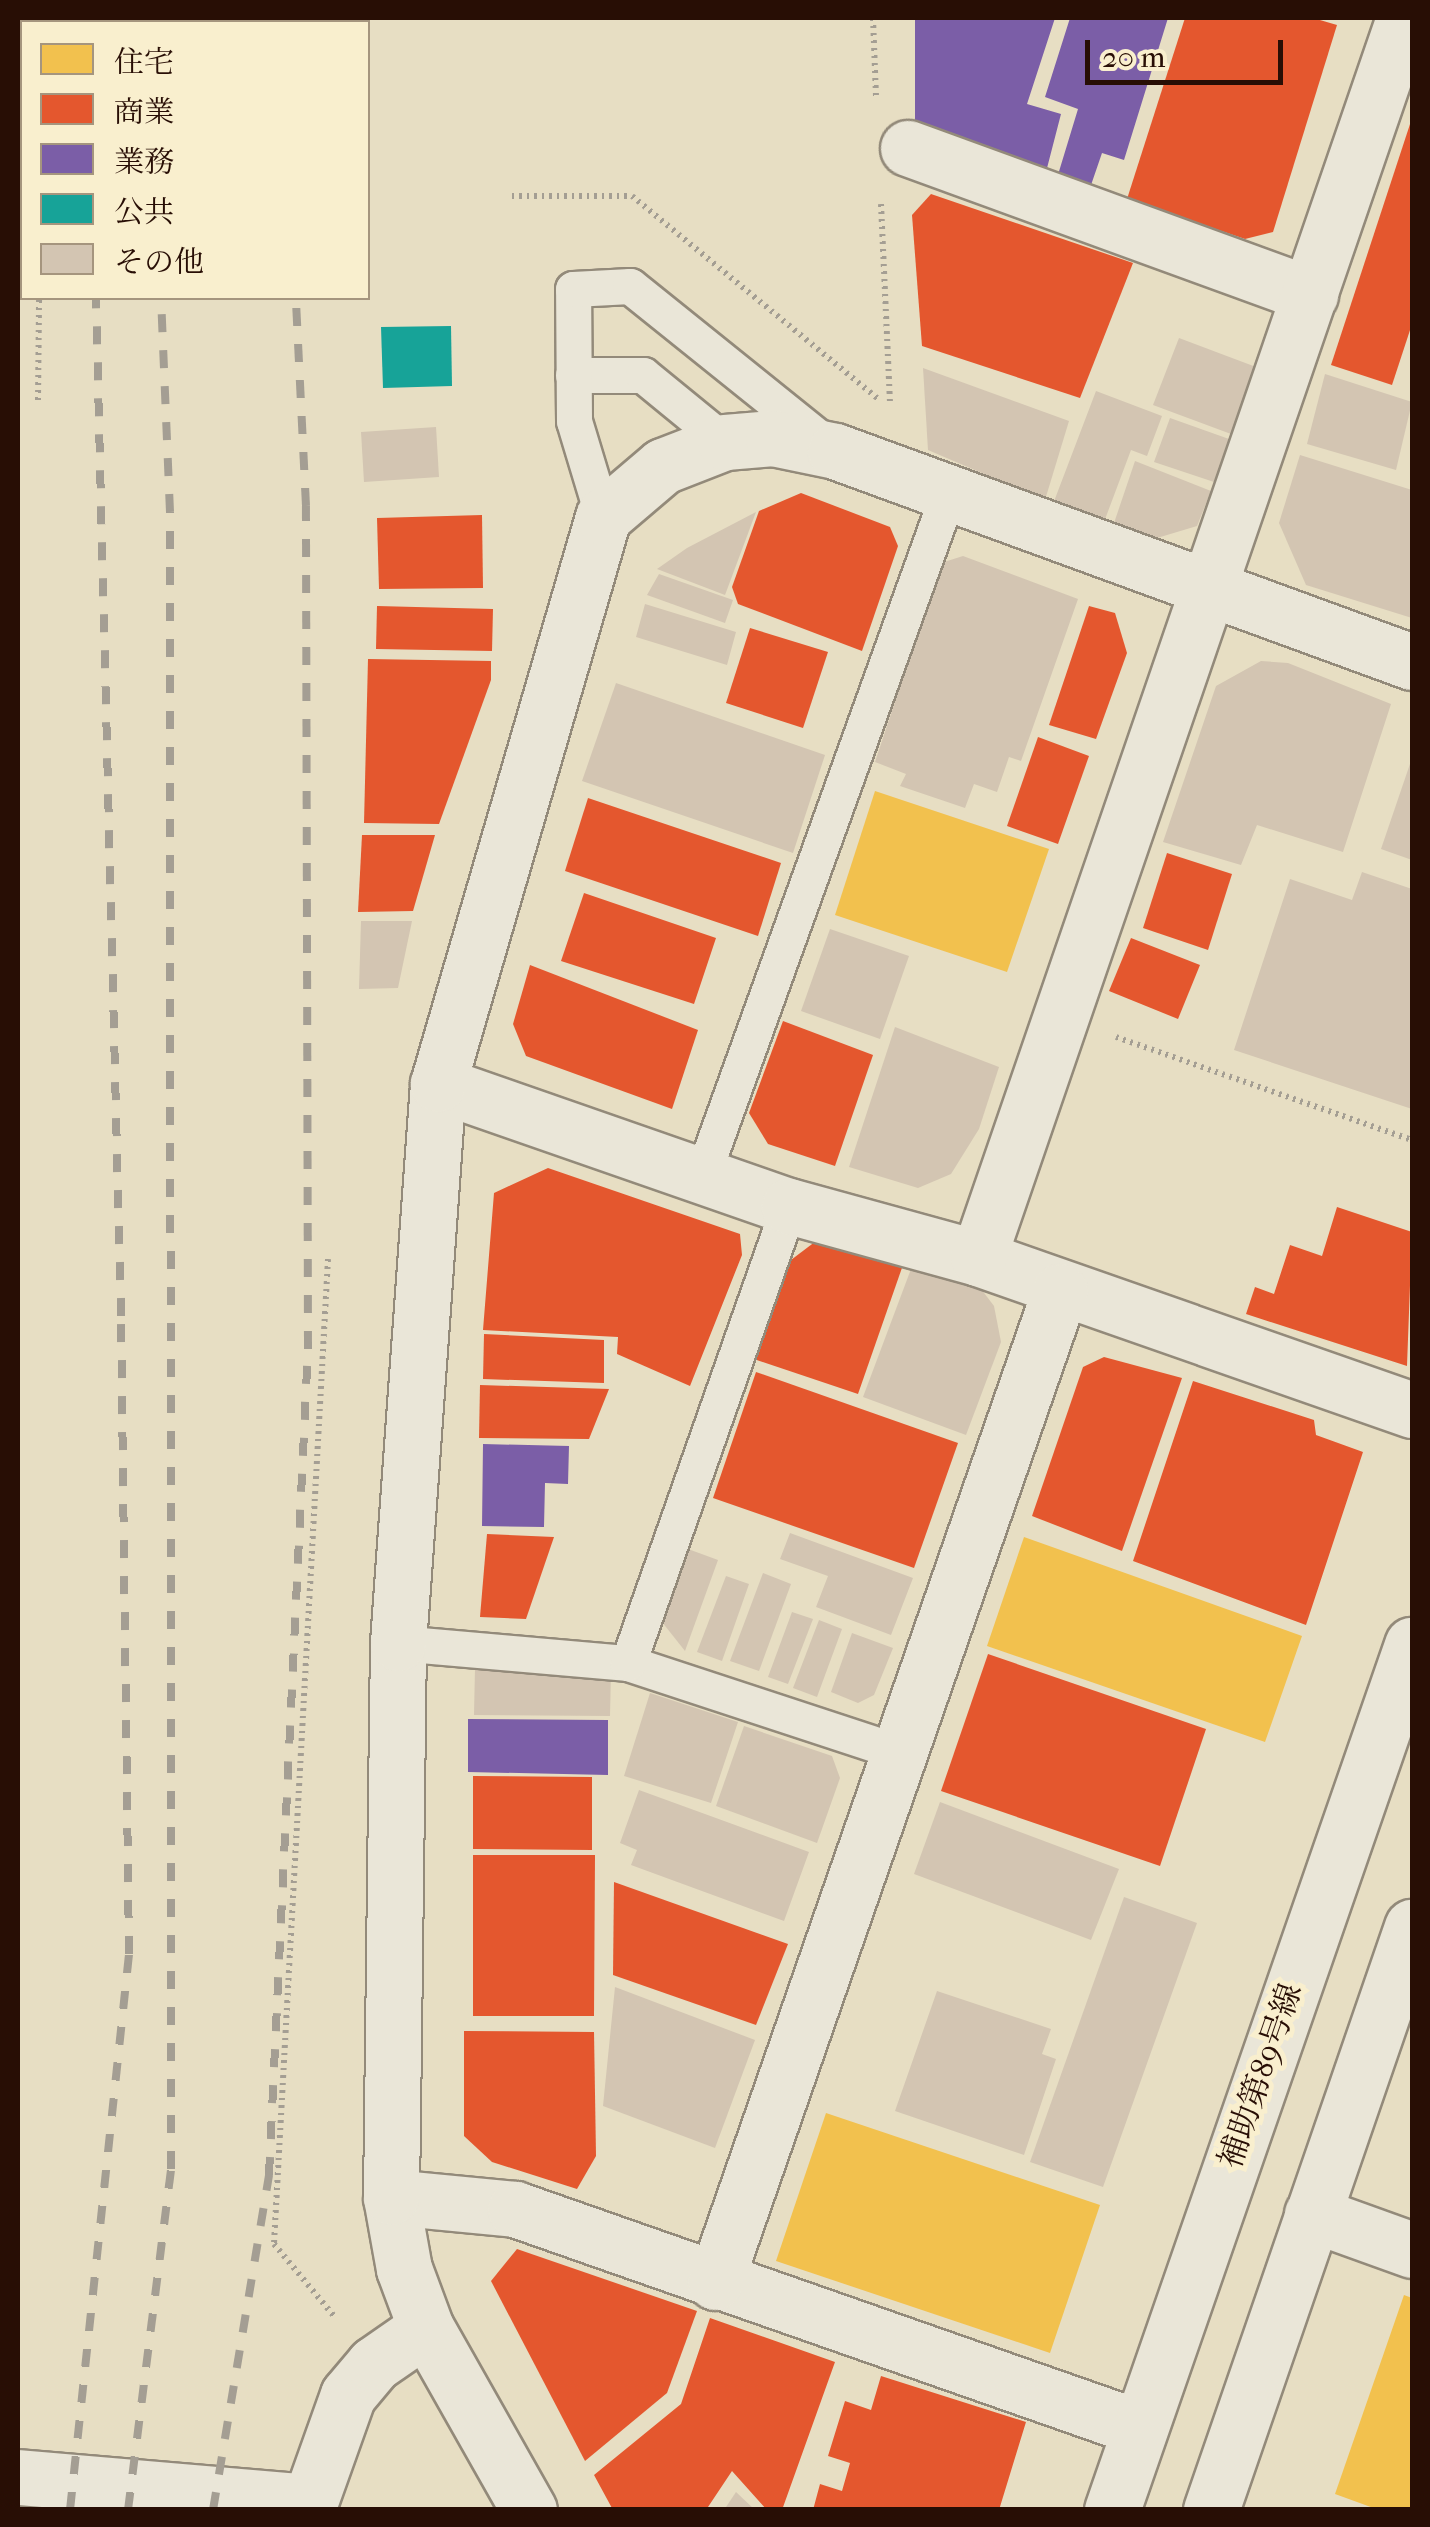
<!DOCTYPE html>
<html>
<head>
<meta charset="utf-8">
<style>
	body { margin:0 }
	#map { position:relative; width:1430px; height:2527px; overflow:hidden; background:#e7dec3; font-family:"IM FELL French Canon","Noto Serif JP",serif }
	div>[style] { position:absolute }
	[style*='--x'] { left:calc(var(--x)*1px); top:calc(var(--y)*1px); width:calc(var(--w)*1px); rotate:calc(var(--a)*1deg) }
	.homes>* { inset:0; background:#f2c14e }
	.shops>* { inset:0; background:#e4572e }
	.offices>* { inset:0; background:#7b5ea7 }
	.public>* { inset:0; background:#17a398 }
	.building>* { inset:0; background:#d3c5b2 }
	.path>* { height:6px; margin-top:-3px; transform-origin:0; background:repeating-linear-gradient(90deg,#a49e93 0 2.5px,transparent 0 7.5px) }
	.roads { filter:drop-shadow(2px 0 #938a7a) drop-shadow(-2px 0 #938a7a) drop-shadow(0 2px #938a7a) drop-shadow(0 -2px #938a7a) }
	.service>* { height:35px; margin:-17.5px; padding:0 17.5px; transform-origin:17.5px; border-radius:17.5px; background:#eae6d8 }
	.minor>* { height:55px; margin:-27.5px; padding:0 27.5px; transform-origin:27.5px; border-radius:27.5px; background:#eae6d8 }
	.tertiary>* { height:55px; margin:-27.5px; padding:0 27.5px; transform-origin:27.5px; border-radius:27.5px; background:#eae6d8 }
	.rail>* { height:8px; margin-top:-4px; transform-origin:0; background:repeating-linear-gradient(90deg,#a49e93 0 18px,transparent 0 36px) }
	span { translate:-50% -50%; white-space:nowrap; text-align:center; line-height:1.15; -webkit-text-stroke:10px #f9efce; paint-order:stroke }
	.street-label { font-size:32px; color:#280e05 }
	.frame { position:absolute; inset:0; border:20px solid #280e05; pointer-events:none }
	.legend { position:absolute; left:20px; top:20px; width:350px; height:280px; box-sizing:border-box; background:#f9efce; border:2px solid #a5957e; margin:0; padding:12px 18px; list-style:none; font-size:30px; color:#280e05 }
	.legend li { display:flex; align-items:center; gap:20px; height:50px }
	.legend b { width:50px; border:2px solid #a5957e }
	.scale { position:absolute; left:1085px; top:40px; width:198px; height:45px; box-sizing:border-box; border:5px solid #280e05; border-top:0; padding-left:12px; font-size:30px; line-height:35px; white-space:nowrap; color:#280e05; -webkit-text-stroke:8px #f9efce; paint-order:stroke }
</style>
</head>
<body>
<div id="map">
	<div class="homes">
		<div style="clip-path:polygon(875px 791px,1049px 849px,1007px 972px,835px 915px)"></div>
		<div style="clip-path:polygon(1024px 1537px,1302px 1636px,1265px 1742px,987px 1646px)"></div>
		<div style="clip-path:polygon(826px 2113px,1100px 2205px,1050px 2353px,776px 2261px)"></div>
		<div style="clip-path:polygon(1404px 2295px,1412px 2298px,1412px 2510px,1379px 2510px,1335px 2494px)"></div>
	</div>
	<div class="shops">
		<div style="clip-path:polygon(18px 18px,298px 18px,298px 22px,22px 22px,18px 86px)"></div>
		<div style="clip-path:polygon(1185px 18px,1313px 18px,1337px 25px,1273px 232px,1245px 239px,1127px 199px)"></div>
		<div style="clip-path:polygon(1412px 118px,1412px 324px,1392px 385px,1331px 365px)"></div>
		<div style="clip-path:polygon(931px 194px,1133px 263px,1080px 398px,922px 346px,912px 215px)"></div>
		<div style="clip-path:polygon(801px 493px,890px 527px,898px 546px,862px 651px,738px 604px,732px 587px,759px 511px)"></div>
		<div style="clip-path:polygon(482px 515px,483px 588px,379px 589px,377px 518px)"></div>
		<div style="clip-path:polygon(377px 606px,493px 609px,492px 651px,376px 649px)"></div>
		<div style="clip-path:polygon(1089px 606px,1115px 613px,1127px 653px,1096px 739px,1049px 725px)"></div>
		<div style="clip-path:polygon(750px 628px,828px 652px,803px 728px,726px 703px)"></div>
		<div style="clip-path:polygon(368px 659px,491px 661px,491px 680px,439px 824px,364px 823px)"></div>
		<div style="clip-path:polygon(1038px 737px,1089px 756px,1058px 844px,1007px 826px)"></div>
		<div style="clip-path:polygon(588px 798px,781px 863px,758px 936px,565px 871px)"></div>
		<div style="clip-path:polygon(362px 835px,435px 835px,413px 911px,358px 912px)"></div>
		<div style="clip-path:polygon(1167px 853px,1232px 874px,1208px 950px,1143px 928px)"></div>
		<div style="clip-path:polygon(584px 893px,716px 938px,694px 1004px,561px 961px)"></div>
		<div style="clip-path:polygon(1131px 938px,1200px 965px,1178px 1019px,1109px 991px)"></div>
		<div style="clip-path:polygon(530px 965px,698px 1030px,672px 1109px,526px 1056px,513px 1024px)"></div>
		<div style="clip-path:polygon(783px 1021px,873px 1055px,835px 1166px,768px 1144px,749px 1113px)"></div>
		<div style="clip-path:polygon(548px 1168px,740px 1234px,742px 1255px,690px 1386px,617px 1354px,618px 1337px,483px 1330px,494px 1193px)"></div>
		<div style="clip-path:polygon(1337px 1207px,1412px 1232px,1407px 1366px,1246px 1314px,1255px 1287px,1274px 1294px,1290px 1245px,1322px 1256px)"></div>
		<div style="clip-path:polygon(824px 1235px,904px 1262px,858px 1394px,748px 1357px,787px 1263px)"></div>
		<div style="clip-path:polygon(484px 1334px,604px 1340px,604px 1383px,483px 1379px)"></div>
		<div style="clip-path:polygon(1104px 1357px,1182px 1378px,1122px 1551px,1032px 1516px,1083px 1367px)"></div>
		<div style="clip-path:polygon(756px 1372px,958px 1443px,914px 1568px,713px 1498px)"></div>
		<div style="clip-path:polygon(1193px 1381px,1314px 1420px,1316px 1435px,1363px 1452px,1306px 1625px,1133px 1561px)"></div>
		<div style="clip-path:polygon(480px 1385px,609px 1389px,589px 1439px,479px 1438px)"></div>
		<div style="clip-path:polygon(487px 1534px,554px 1537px,526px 1619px,480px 1617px)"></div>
		<div style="clip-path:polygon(988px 1654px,1206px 1729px,1160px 1866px,941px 1791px)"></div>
		<div style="clip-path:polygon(473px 1776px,592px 1777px,592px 1850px,473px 1849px)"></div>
		<div style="clip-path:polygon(473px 1855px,595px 1855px,594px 2016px,473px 2016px)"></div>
		<div style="clip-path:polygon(614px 1882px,788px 1944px,756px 2025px,613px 1975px)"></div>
		<div style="clip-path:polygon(464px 2031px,594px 2032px,596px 2156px,577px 2189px,492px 2162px,464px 2136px)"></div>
		<div style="clip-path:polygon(517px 2249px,697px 2311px,667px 2393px,585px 2461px,491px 2281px)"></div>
		<div style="clip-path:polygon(710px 2318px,835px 2362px,782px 2510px,767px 2510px,732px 2471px,706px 2510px,613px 2510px,594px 2475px,681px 2404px)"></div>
		<div style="clip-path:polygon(881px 2376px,1026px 2422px,999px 2510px,813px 2510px,820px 2484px,842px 2491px,850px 2463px,828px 2456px,845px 2401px,871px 2410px)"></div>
	</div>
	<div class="offices">
		<div style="clip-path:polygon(915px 18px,1055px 18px,1027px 104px,1061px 114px,1046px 172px,915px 134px)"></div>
		<div style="clip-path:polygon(1070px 18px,1168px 18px,1124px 160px,1102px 153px,1090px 188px,1057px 178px,1078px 109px,1045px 97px)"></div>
		<div style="clip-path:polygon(483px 1444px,569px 1446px,568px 1484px,545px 1483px,544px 1527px,482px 1526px)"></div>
		<div style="clip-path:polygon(468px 1719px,608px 1720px,608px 1775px,468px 1772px)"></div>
	</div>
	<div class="public">
		<div style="clip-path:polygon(451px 326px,452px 386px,383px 388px,381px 327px)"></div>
	</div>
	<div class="building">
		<div style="clip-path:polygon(1179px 338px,1256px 367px,1231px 434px,1153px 405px)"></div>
		<div style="clip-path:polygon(923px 368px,1069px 421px,1045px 500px,928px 450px)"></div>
		<div style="clip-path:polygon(1325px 374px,1412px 402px,1396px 470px,1307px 444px)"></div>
		<div style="clip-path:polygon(1096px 391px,1162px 416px,1147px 456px,1131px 450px,1104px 522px,1053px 504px)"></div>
		<div style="clip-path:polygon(1170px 418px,1229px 439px,1214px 482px,1154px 462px)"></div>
		<div style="clip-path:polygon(436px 427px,439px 477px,364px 482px,361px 432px)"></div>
		<div style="clip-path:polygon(1300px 455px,1412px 490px,1412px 618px,1306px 585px,1279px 523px)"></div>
		<div style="clip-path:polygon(1135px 461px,1211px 491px,1197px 526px,1147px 541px,1112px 529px)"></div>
		<div style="clip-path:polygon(756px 512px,725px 595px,657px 569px,687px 548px)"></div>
		<div style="clip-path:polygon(963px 556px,1078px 599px,1021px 761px,1009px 757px,997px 792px,974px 784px,965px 808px,900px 786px,906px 774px,875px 762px,941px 563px)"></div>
		<div style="clip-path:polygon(659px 574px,733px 600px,725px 623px,647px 595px)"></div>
		<div style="clip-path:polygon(645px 604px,736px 632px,727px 665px,636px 637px)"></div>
		<div style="clip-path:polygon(1261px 661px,1288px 663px,1391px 704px,1343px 852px,1257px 825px,1241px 865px,1163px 842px,1216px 686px)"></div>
		<div style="clip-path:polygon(616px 683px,825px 755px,793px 853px,582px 781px)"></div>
		<div style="clip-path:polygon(1412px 758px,1412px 860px,1381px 849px)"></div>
		<div style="clip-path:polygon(1362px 872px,1412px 889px,1412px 1109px,1234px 1050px,1290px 879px,1352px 900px)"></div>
		<div style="clip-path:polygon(361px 921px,412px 921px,398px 988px,359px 989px)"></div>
		<div style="clip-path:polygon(830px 929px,909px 956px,880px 1039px,801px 1011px)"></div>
		<div style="clip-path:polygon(895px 1027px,999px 1067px,979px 1129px,951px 1174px,918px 1188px,849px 1167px)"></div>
		<div style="clip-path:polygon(914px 1261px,975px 1281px,994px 1306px,1001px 1342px,966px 1435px,863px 1397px)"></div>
		<div style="clip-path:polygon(790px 1533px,913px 1578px,891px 1635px,816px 1607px,828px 1576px,780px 1559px)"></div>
		<div style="clip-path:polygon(688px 1549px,718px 1560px,685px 1651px,662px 1622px)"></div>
		<div style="clip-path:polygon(763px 1573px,791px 1584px,759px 1671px,730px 1661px)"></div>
		<div style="clip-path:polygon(726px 1576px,749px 1584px,722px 1661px,697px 1652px)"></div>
		<div style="clip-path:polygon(792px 1612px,813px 1619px,788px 1684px,768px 1677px)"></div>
		<div style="clip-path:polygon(819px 1620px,842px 1629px,817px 1697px,793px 1688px)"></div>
		<div style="clip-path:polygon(852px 1633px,893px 1648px,874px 1695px,858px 1703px,831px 1692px)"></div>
		<div style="clip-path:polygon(475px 1668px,611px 1670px,610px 1716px,474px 1715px)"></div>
		<div style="clip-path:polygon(650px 1693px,738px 1722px,711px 1803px,624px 1776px)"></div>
		<div style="clip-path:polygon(744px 1726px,832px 1756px,840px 1778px,817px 1843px,716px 1806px)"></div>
		<div style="clip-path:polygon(639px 1790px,809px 1852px,784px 1921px,631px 1865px,637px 1850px,620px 1843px)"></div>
		<div style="clip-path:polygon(940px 1802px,1119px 1869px,1091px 1940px,914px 1874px)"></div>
		<div style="clip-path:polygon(1124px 1897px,1197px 1923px,1103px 2187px,1030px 2162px)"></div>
		<div style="clip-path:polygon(615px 1987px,755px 2040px,715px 2148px,603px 2106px)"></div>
		<div style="clip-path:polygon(937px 1991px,1051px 2029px,1042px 2054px,1056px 2059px,1024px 2155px,895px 2111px)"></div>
		<div style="clip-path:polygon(736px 2492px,755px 2510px,724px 2510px)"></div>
	</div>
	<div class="path">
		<div style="--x:873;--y:18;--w:78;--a:87.8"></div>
		<div style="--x:512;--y:196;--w:120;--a:0"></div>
		<div style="--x:632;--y:196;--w:318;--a:39.5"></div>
		<div style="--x:881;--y:204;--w:202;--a:87.4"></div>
		<div style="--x:38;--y:400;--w:102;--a:-89.4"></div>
		<div style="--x:1116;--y:1037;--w:313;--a:19.2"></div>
		<div style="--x:328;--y:1259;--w:986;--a:93.14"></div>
		<div style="--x:274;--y:2244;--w:94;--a:50.2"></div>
	</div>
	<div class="roads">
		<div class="service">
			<div style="--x:573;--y:375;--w:70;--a:0"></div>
			<div style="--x:643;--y:375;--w:106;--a:39.3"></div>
			<div style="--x:603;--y:517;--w:100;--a:-106.8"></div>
			<div style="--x:574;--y:421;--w:132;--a:-90.4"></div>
			<div style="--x:573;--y:289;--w:57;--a:-3"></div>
			<div style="--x:630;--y:286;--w:250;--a:38.8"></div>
			<div style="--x:702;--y:1176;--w:722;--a:-70.16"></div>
			<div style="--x:398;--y:1643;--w:231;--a:5"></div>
			<div style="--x:628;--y:1663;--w:287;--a:18.2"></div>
			<div style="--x:628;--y:1663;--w:485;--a:-70.6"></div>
		</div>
		<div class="minor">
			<div style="--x:908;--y:148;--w:428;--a:20"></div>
			<div style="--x:438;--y:1084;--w:372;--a:19.2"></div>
			<div style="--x:789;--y:1206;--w:196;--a:15.4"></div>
			<div style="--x:978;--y:1258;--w:460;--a:19.3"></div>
			<div style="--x:978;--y:1258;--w:1311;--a:-71.04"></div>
			<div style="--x:391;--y:2197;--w:125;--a:5.5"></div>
			<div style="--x:515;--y:2209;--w:662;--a:19.31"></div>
			<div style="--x:1312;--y:2214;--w:106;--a:19.8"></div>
			<div style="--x:715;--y:2282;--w:1049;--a:-70.81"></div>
			<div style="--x:18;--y:2477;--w:291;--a:4.9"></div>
			<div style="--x:307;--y:2510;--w:122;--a:-70.4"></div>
			<div style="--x:348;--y:2395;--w:40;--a:-50"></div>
			<div style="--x:374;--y:2364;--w:63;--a:-34.7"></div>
			<div style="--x:529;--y:2510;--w:209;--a:-119.5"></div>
			<div style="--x:426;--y:2328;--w:63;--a:-110.4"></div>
			<div style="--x:404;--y:2269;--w:73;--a:-100.2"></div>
			<div style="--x:391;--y:2197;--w:554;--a:-89.28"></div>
			<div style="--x:398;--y:1643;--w:560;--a:-85.91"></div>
			<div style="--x:438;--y:1084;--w:591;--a:-73.77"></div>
			<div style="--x:603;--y:517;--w:79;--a:-40.4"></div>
			<div style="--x:663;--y:466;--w:66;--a:-21.2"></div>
			<div style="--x:725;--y:442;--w:48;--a:-4.8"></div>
			<div style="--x:773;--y:438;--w:63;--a:11.8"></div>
			<div style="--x:835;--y:451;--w:614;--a:20.09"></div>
		</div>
		<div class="tertiary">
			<div style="--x:1112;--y:2510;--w:916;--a:-70.87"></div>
			<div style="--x:1211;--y:2510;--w:617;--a:-70.98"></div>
		</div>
	</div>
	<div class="rail">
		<div style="--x:89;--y:18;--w:4;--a:90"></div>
		<div style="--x:150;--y:18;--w:4;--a:90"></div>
		<div style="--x:280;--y:18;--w:4;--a:90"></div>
		<div style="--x:70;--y:2510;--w:559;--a:-83.94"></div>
		<div style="--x:129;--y:1954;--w:638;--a:-90.72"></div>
		<div style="--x:121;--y:1316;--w:1018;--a:-91.41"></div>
		<div style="--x:128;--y:2510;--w:344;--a:-82.8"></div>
		<div style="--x:171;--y:2169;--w:1657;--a:-90.03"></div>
		<div style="--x:170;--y:512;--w:214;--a:-92.4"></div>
		<div style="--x:213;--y:2510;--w:340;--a:-80.5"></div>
		<div style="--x:269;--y:2175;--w:827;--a:-87.3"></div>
		<div style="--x:308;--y:1349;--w:843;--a:-90.14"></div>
		<div style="--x:306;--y:506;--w:208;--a:-92.8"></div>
	</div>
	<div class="street-label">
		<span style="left:1261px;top:2076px;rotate:-71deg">補助第89号線</span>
	</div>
	<div class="frame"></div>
	<ul class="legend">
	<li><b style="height:28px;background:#f2c14e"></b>住宅</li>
	<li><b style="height:28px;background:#e4572e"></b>商業</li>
	<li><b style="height:28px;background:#7b5ea7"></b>業務</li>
	<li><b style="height:28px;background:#17a398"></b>公共</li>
	<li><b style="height:28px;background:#d3c5b2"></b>その他</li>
	</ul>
	<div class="scale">20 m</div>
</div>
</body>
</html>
